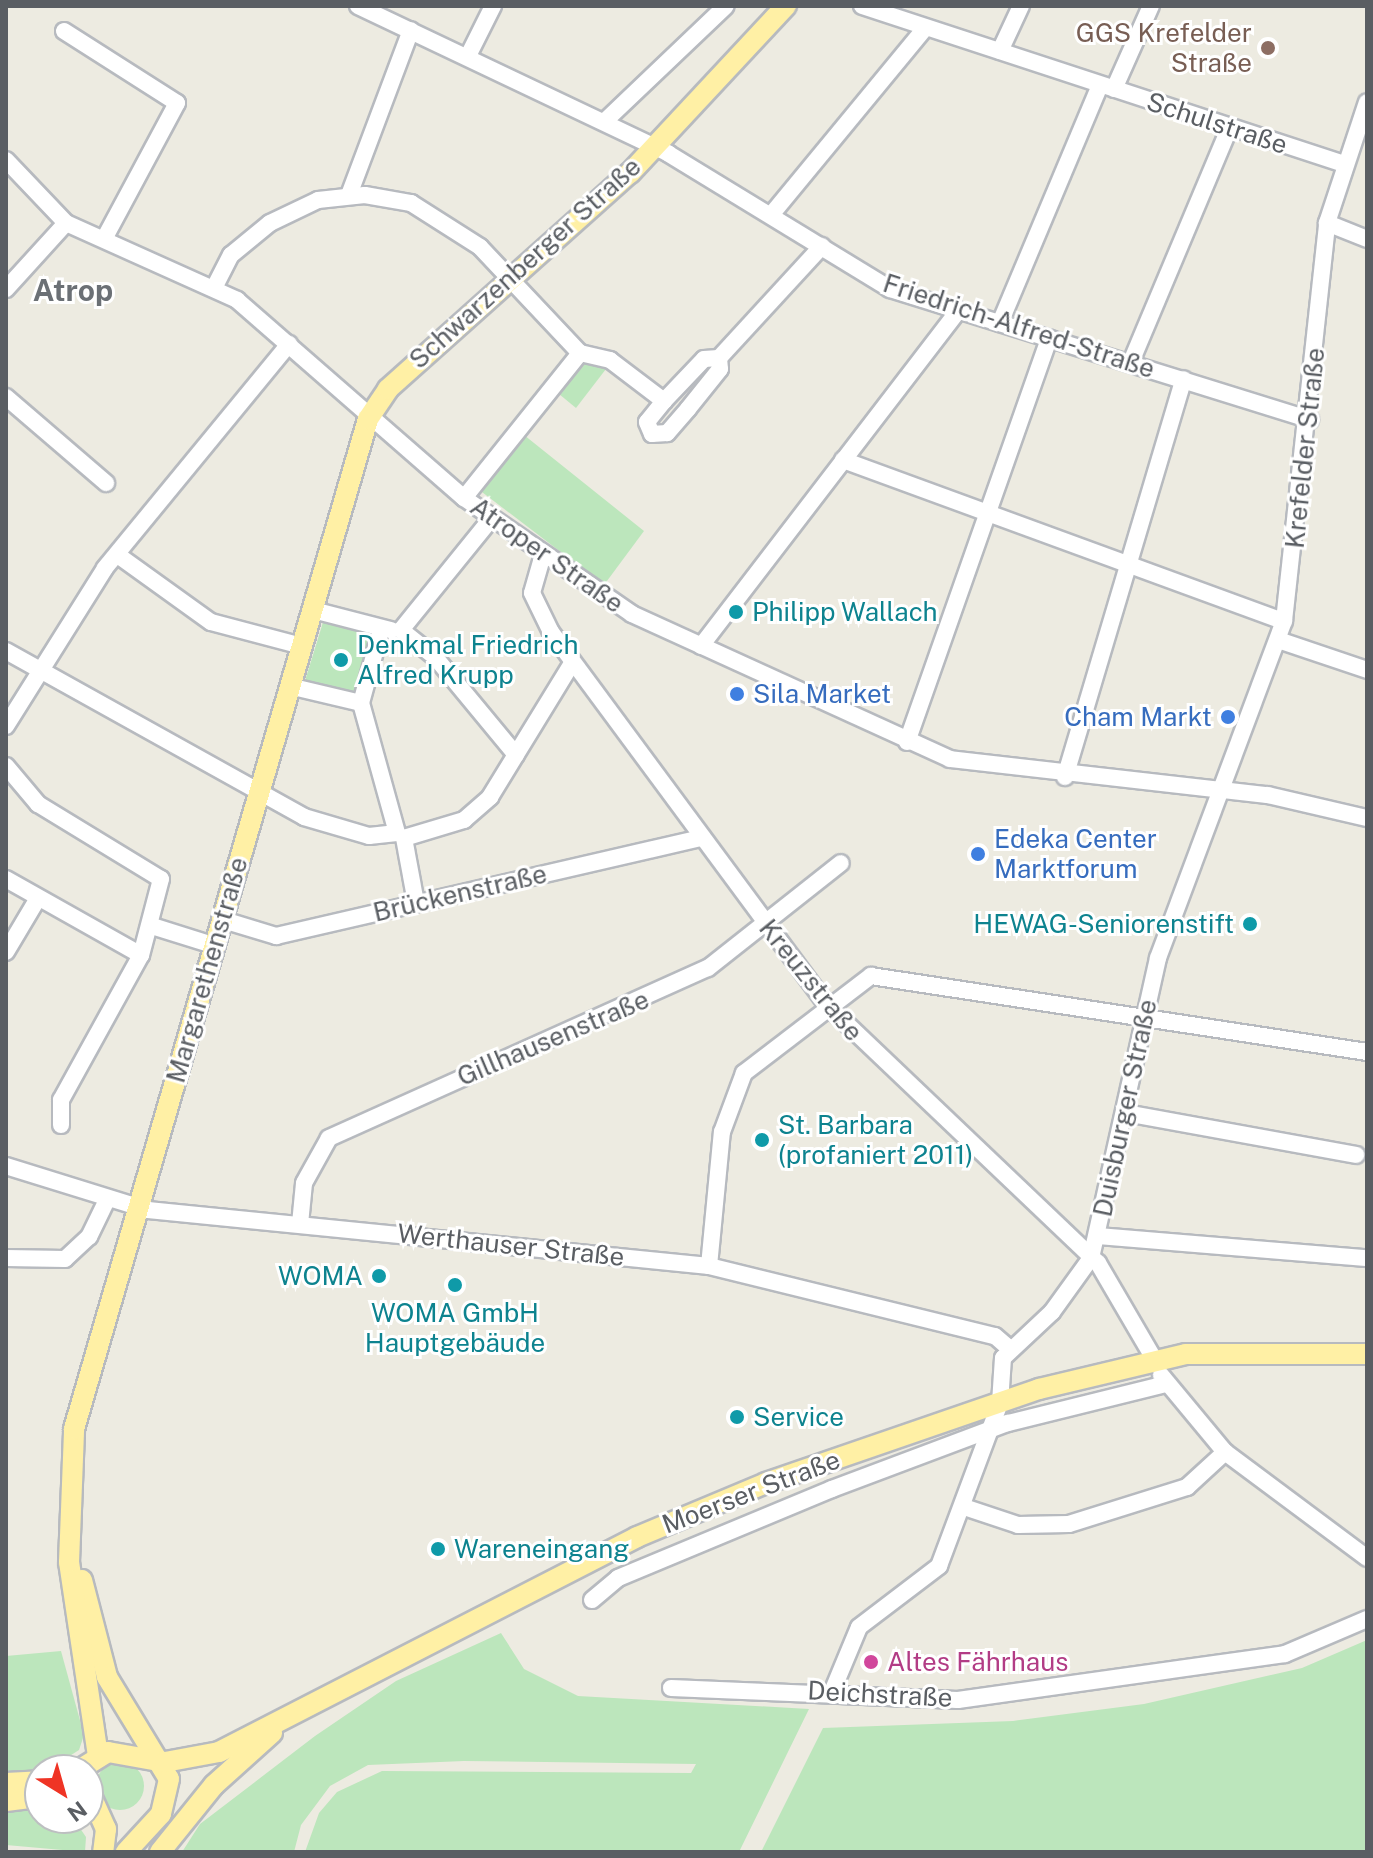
<!DOCTYPE html>
<html>
<head>
<meta charset="utf-8">
<style>
	body { margin:0 }
	#map { position:relative; width:1373px; height:1858px; overflow:hidden; background:#edebe1; font-family:"Public Sans",sans-serif }
	div>[style] { position:absolute }
	[style*='--x'] { left:calc(var(--x)*1px); top:calc(var(--y)*1px); width:calc(var(--w)*1px); rotate:calc(var(--a)*1deg) }
	.green>* { inset:0; background:#bce6bc }
	.round { border-radius:50% }
	.roads { filter:drop-shadow(2px 0 #b7babf) drop-shadow(-2px 0 #b7babf) drop-shadow(0 2px #b7babf) drop-shadow(0 -2px #b7babf) }
	.minor>* { height:16px; margin:-8px; padding:0 8px; transform-origin:8px; border-radius:8px; background:#fff }
	.major>* { height:20px; margin:-10px; padding:0 10px; transform-origin:10px; border-radius:10px; background:#fff0a5 }
	.dots>* { width:22px; height:22px; translate:-50% -50%; box-sizing:border-box; border:4px solid #fff; border-radius:50% }
	span { translate:-50% -50%; white-space:nowrap; text-align:center; line-height:1.15; -webkit-text-stroke:6px #fff; paint-order:stroke }
	.education-label { font-size:26px; color:#785e54 }
	.right { translate:-100% -50%; text-align:right }
	.street-label { font-size:26px; color:#5a5e63 }
	.culture-label { font-size:26px; color:#0d838f }
	.left { translate:0 -50%; text-align:left }
	.shop-label { font-size:26px; color:#366cbe }
	.hotel-label { font-size:26px; color:#b23c85 }
	.quarter-label { font-size:30px; color:#6b7075; font-weight:700 }
	.frame { position:absolute; inset:0; border:8px solid #5a5e63; pointer-events:none }
	.north { position:absolute; left:24px; top:1754px; width:80px; height:80px; box-sizing:border-box; background:#fff; border:2px solid #bdbfc1; border-radius:50%; rotate:143deg; font-size:22px; font-weight:700; line-height:32px; text-align:center; color:#5a5e63 }
	.north::after { content:''; display:block; margin:auto; width:28px; height:36px; background:#ef3425; clip-path:polygon(50% 0,100% 100%,50% 72%,0 100%) }
</style>
</head>
<body>
<div id="map">
	<div class="green">
		<div style="clip-path:polygon(586px 363px,606px 369px,576px 408px,559px 394px)"></div>
		<div style="clip-path:polygon(524px 435px,644px 531px,604px 585px,478px 489px)"></div>
		<div style="clip-path:polygon(324px 619px,374px 636px,357px 697px,304px 684px)"></div>
		<div style="clip-path:polygon(501px 1633px,524px 1669px,578px 1696px,809px 1709px,739px 1852px,305px 1852px,319px 1813px,337px 1792px,382px 1771px,691px 1773px,696px 1764px,464px 1761px,368px 1765px,330px 1786px,301px 1825px,294px 1852px,182px 1852px,200px 1824px,315px 1736px,396px 1681px)"></div>
		<div style="clip-path:polygon(1367px 1640px,1367px 1852px,761px 1852px,823px 1728px,1013px 1721px,1144px 1704px,1302px 1668px)"></div>
		<div style="clip-path:polygon(61px 1651px,84px 1735px,79px 1750px,40px 1775px,6px 1779px,6px 1656px)"></div>
		<div class="round" style="left:96px;top:1762px;width:48px;height:48px"></div>
		<div style="clip-path:polygon(40px 1804px,40px 1818px,73px 1818px,86px 1837px,85px 1852px,6px 1845px,6px 1805px)"></div>
	</div>
	<div class="roads">
		<div class="minor">
			<div style="--x:358;--y:6;--w:344;--a:25.4"></div>
			<div style="--x:669;--y:154;--w:259;--a:31.4"></div>
			<div style="--x:890;--y:289;--w:440;--a:17.3"></div>
			<div style="--x:862;--y:6;--w:507;--a:18.15"></div>
			<div style="--x:64;--y:31;--w:134;--a:32.5"></div>
			<div style="--x:177;--y:103;--w:154;--a:118.2"></div>
			<div style="--x:1000;--y:51;--w:50;--a:-65"></div>
			<div style="--x:468;--y:56;--w:56;--a:-63.4"></div>
			<div style="--x:1114;--y:89;--w:91;--a:-66"></div>
			<div style="--x:604;--y:122;--w:168;--a:-43.6"></div>
			<div style="--x:6;--y:160;--w:87;--a:46.4"></div>
			<div style="--x:66;--y:223;--w:188;--a:24.2"></div>
			<div style="--x:237;--y:300;--w:301;--a:41.1"></div>
			<div style="--x:464;--y:498;--w:204;--a:34.6"></div>
			<div style="--x:632;--y:614;--w:349;--a:24.5"></div>
			<div style="--x:950;--y:759;--w:320;--a:6.5"></div>
			<div style="--x:1268;--y:795;--w:102;--a:13.1"></div>
			<div style="--x:349;--y:195;--w:176;--a:-69.4"></div>
			<div style="--x:771;--y:215;--w:242;--a:-50.5"></div>
			<div style="--x:1327;--y:223;--w:43;--a:21.8"></div>
			<div style="--x:215;--y:286;--w:35;--a:-63"></div>
			<div style="--x:231;--y:255;--w:50;--a:-39.4"></div>
			<div style="--x:270;--y:223;--w:53;--a:-25.6"></div>
			<div style="--x:318;--y:200;--w:47;--a:-6.1"></div>
			<div style="--x:365;--y:195;--w:47;--a:9.9"></div>
			<div style="--x:411;--y:203;--w:82;--a:32.5"></div>
			<div style="--x:480;--y:247;--w:146;--a:46.7"></div>
			<div style="--x:580;--y:353;--w:31;--a:13"></div>
			<div style="--x:610;--y:360;--w:68;--a:37.2"></div>
			<div style="--x:6;--y:289;--w:89;--a:-47.7"></div>
			<div style="--x:1000;--y:323;--w:258;--a:-67.2"></div>
			<div style="--x:719;--y:358;--w:11;--a:85"></div>
			<div style="--x:720;--y:369;--w:51;--a:128.7"></div>
			<div style="--x:688;--y:409;--w:32;--a:131"></div>
			<div style="--x:667;--y:433;--w:15;--a:176"></div>
			<div style="--x:652;--y:434;--w:13;--a:-113"></div>
			<div style="--x:647;--y:422;--w:27;--a:-51"></div>
			<div style="--x:664;--y:401;--w:58;--a:-46.4"></div>
			<div style="--x:704;--y:359;--w:15;--a:-4"></div>
			<div style="--x:719;--y:358;--w:152;--a:-47.4"></div>
			<div style="--x:1131;--y:362;--w:255;--a:-67.2"></div>
			<div style="--x:6;--y:397;--w:132;--a:40.7"></div>
			<div style="--x:843;--y:460;--w:469;--a:20.1"></div>
			<div style="--x:464;--y:498;--w:186;--a:-51.3"></div>
			<div style="--x:119;--y:556;--w:113;--a:35.7"></div>
			<div style="--x:211;--y:622;--w:94;--a:14.8"></div>
			<div style="--x:542;--y:558;--w:36;--a:106"></div>
			<div style="--x:532;--y:593;--w:43;--a:64"></div>
			<div style="--x:551;--y:632;--w:464;--a:53.5"></div>
			<div style="--x:827;--y:1005;--w:374;--a:43.6"></div>
			<div style="--x:1098;--y:1263;--w:111;--a:59.7"></div>
			<div style="--x:313;--y:610;--w:81;--a:14.4"></div>
			<div style="--x:401;--y:630;--w:43;--a:38.5"></div>
			<div style="--x:435;--y:657;--w:127;--a:50.4"></div>
			<div style="--x:401;--y:630;--w:143;--a:-51"></div>
			<div style="--x:1278;--y:640;--w:94;--a:18.6"></div>
			<div style="--x:701;--y:646;--w:422;--a:-52.5"></div>
			<div style="--x:6;--y:651;--w:341;--a:29.1"></div>
			<div style="--x:304;--y:817;--w:68;--a:16.3"></div>
			<div style="--x:369;--y:836;--w:28;--a:-6"></div>
			<div style="--x:289;--y:686;--w:74;--a:13.3"></div>
			<div style="--x:361;--y:703;--w:76;--a:-74.7"></div>
			<div style="--x:361;--y:703;--w:135;--a:74.5"></div>
			<div style="--x:6;--y:726;--w:186;--a:-57.9"></div>
			<div style="--x:105;--y:568;--w:290;--a:-50.6"></div>
			<div style="--x:907;--y:742;--w:428;--a:-70.6"></div>
			<div style="--x:6;--y:766;--w:50;--a:49.9"></div>
			<div style="--x:38;--y:804;--w:144;--a:31.4"></div>
			<div style="--x:161;--y:879;--w:79;--a:104.7"></div>
			<div style="--x:141;--y:955;--w:166;--a:118.9"></div>
			<div style="--x:61;--y:1100;--w:25;--a:90"></div>
			<div style="--x:1065;--y:777;--w:415;--a:-73.4"></div>
			<div style="--x:404;--y:838;--w:63;--a:-16.7"></div>
			<div style="--x:464;--y:820;--w:35;--a:-41"></div>
			<div style="--x:490;--y:797;--w:157;--a:-58.5"></div>
			<div style="--x:404;--y:838;--w:66;--a:79.5"></div>
			<div style="--x:6;--y:879;--w:155;--a:29.4"></div>
			<div style="--x:220;--y:919;--w:59;--a:16.9"></div>
			<div style="--x:276;--y:936;--w:436;--a:-13"></div>
			<div style="--x:152;--y:926;--w:64;--a:17.3"></div>
			<div style="--x:6;--y:952;--w:63;--a:-59.3"></div>
			<div style="--x:1126;--y:1113;--w:234;--a:10.3"></div>
			<div style="--x:6;--y:1166;--w:149;--a:17.2"></div>
			<div style="--x:148;--y:1210;--w:564;--a:5.7"></div>
			<div style="--x:709;--y:1266;--w:294;--a:13.8"></div>
			<div style="--x:995;--y:1336;--w:20;--a:41"></div>
			<div style="--x:300;--y:1224;--w:41;--a:-84.4"></div>
			<div style="--x:304;--y:1183;--w:51;--a:-60.9"></div>
			<div style="--x:329;--y:1138;--w:415;--a:-24.2"></div>
			<div style="--x:708;--y:968;--w:169;--a:-38.3"></div>
			<div style="--x:1097;--y:1236;--w:271;--a:4.7"></div>
			<div style="--x:6;--y:1258;--w:59;--a:1"></div>
			<div style="--x:65;--y:1259;--w:33;--a:-43"></div>
			<div style="--x:89;--y:1237;--w:41;--a:-64.1"></div>
			<div style="--x:709;--y:1266;--w:135;--a:-84.5"></div>
			<div style="--x:722;--y:1132;--w:63;--a:-69.6"></div>
			<div style="--x:744;--y:1073;--w:160;--a:-37.4"></div>
			<div style="--x:871;--y:976;--w:502;--a:8.71"></div>
			<div style="--x:1161;--y:1375;--w:100;--a:50.3"></div>
			<div style="--x:1225;--y:1452;--w:177;--a:36.7"></div>
			<div style="--x:964;--y:1507;--w:57;--a:18.4"></div>
			<div style="--x:1018;--y:1525;--w:51;--a:-1.1"></div>
			<div style="--x:1069;--y:1524;--w:124;--a:-17.4"></div>
			<div style="--x:1187;--y:1487;--w:52;--a:-42.6"></div>
			<div style="--x:592;--y:1600;--w:34;--a:-40"></div>
			<div style="--x:618;--y:1578;--w:232;--a:-22.6"></div>
			<div style="--x:832;--y:1489;--w:188;--a:-20.6"></div>
			<div style="--x:1008;--y:1423;--w:163;--a:-13.9"></div>
			<div style="--x:671;--y:1688;--w:287;--a:2.4"></div>
			<div style="--x:958;--y:1700;--w:330;--a:-8"></div>
			<div style="--x:1285;--y:1654;--w:89;--a:-23.1"></div>
			<div style="--x:832;--y:1692;--w:70;--a:-67.4"></div>
			<div style="--x:859;--y:1627;--w:101;--a:-37.3"></div>
			<div style="--x:939;--y:1566;--w:174;--a:-69.5"></div>
			<div style="--x:1000;--y:1403;--w:45;--a:-86.2"></div>
			<div style="--x:1003;--y:1358;--w:67;--a:-43.2"></div>
			<div style="--x:1052;--y:1312;--w:67;--a:-54.2"></div>
			<div style="--x:1091;--y:1258;--w:307;--a:-77.4"></div>
			<div style="--x:1158;--y:958;--w:360;--a:-69.5"></div>
			<div style="--x:1284;--y:621;--w:400;--a:-83.8"></div>
			<div style="--x:1327;--y:223;--w:127;--a:-71.7"></div>
		</div>
		<div class="major">
			<div style="--x:82;--y:1580;--w:100;--a:75.5"></div>
			<div style="--x:107;--y:1677;--w:119;--a:58.7"></div>
			<div style="--x:169;--y:1779;--w:36;--a:103"></div>
			<div style="--x:161;--y:1814;--w:52;--a:132.6"></div>
			<div style="--x:98;--y:1756;--w:196;--a:-98.5"></div>
			<div style="--x:69;--y:1562;--w:133;--a:-87.8"></div>
			<div style="--x:74;--y:1429;--w:1052;--a:-73.77"></div>
			<div style="--x:368;--y:419;--w:36;--a:-56"></div>
			<div style="--x:388;--y:389;--w:324;--a:-41.8"></div>
			<div style="--x:630;--y:173;--w:229;--a:-47"></div>
			<div style="--x:79;--y:1770;--w:34;--a:-32"></div>
			<div style="--x:108;--y:1752;--w:58;--a:10"></div>
			<div style="--x:165;--y:1762;--w:55;--a:-10.5"></div>
			<div style="--x:219;--y:1752;--w:470;--a:-27.2"></div>
			<div style="--x:637;--y:1537;--w:140;--a:-22.7"></div>
			<div style="--x:766;--y:1483;--w:289;--a:-19"></div>
			<div style="--x:1039;--y:1389;--w:151;--a:-13.4"></div>
			<div style="--x:1186;--y:1354;--w:181;--a:0"></div>
			<div style="--x:6;--y:1783;--w:34;--a:-3"></div>
			<div style="--x:88;--y:1789;--w:44;--a:65.8"></div>
			<div style="--x:106;--y:1829;--w:23;--a:97"></div>
			<div style="--x:6;--y:1801;--w:34;--a:-7"></div>
			<div style="--x:160;--y:1852;--w:86;--a:-51.1"></div>
			<div style="--x:214;--y:1785;--w:78;--a:-41.9"></div>
		</div>
	</div>
	<div class="dots">
		<div style="left:1268px;top:48px;background:#8d6e63"></div>
		<div style="left:736px;top:612px;background:#0f9aa8"></div>
		<div style="left:341px;top:660px;background:#0f9aa8"></div>
		<div style="left:737px;top:694px;background:#3f7fe0"></div>
		<div style="left:1228px;top:717px;background:#3f7fe0"></div>
		<div style="left:978px;top:854px;background:#3f7fe0"></div>
		<div style="left:1250px;top:924px;background:#0f9aa8"></div>
		<div style="left:762px;top:1140px;background:#0f9aa8"></div>
		<div style="left:379px;top:1276px;background:#0f9aa8"></div>
		<div style="left:455px;top:1285px;background:#0f9aa8"></div>
		<div style="left:737px;top:1417px;background:#0f9aa8"></div>
		<div style="left:438px;top:1549px;background:#0f9aa8"></div>
		<div style="left:871px;top:1662px;background:#d1479c"></div>
	</div>
	<div class="education-label">
		<span class="right" style="left:1252px;top:48px">GGS Krefelder<br>Straße</span>
	</div>
	<div class="street-label">
		<span style="left:1217px;top:123px;rotate:18deg">Schulstraße</span>
		<span style="left:525px;top:263px;rotate:-42deg">Schwarzenberger Straße</span>
		<span style="left:1019px;top:326px;rotate:18deg">Friedrich-Alfred-Straße</span>
		<span style="left:1305px;top:448px;rotate:-84deg">Krefelder Straße</span>
		<span style="left:547px;top:555px;rotate:35deg">Atroper Straße</span>
		<span style="left:460px;top:893px;rotate:-13deg">Brückenstraße</span>
		<span style="left:207px;top:970px;rotate:-74deg">Margarethenstraße</span>
		<span style="left:811px;top:980px;rotate:51deg">Kreuzstraße</span>
		<span style="left:553px;top:1038px;rotate:-23deg">Gillhausenstraße</span>
		<span style="left:1125px;top:1108px;rotate:-78deg">Duisburger Straße</span>
		<span style="left:511px;top:1245px;rotate:6deg">Werthauser Straße</span>
		<span style="left:751px;top:1492px;rotate:-21deg">Moerser Straße</span>
		<span style="left:880px;top:1694px;rotate:3deg">Deichstraße</span>
	</div>
	<div class="culture-label">
		<span class="left" style="left:752px;top:612px">Philipp Wallach</span>
		<span class="left" style="left:357px;top:660px">Denkmal Friedrich<br>Alfred Krupp</span>
		<span class="right" style="left:1234px;top:924px">HEWAG-Seniorenstift</span>
		<span class="left" style="left:778px;top:1140px">St. Barbara<br>(profaniert 2011)</span>
		<span class="right" style="left:363px;top:1276px">WOMA</span>
		<span style="left:455px;top:1328px">WOMA GmbH<br>Hauptgebäude</span>
		<span class="left" style="left:753px;top:1417px">Service</span>
		<span class="left" style="left:454px;top:1549px">Wareneingang</span>
	</div>
	<div class="shop-label">
		<span class="left" style="left:753px;top:694px">Sila Market</span>
		<span class="right" style="left:1212px;top:717px">Cham Markt</span>
		<span class="left" style="left:994px;top:854px">Edeka Center<br>Marktforum</span>
	</div>
	<div class="hotel-label">
		<span class="left" style="left:887px;top:1662px">Altes Fährhaus</span>
	</div>
	<div class="quarter-label">
		<span style="left:73px;top:290px">Atrop</span>
	</div>
	<div class="frame"></div>
	<div class="north">N</div>
</div>
</body>
</html>
